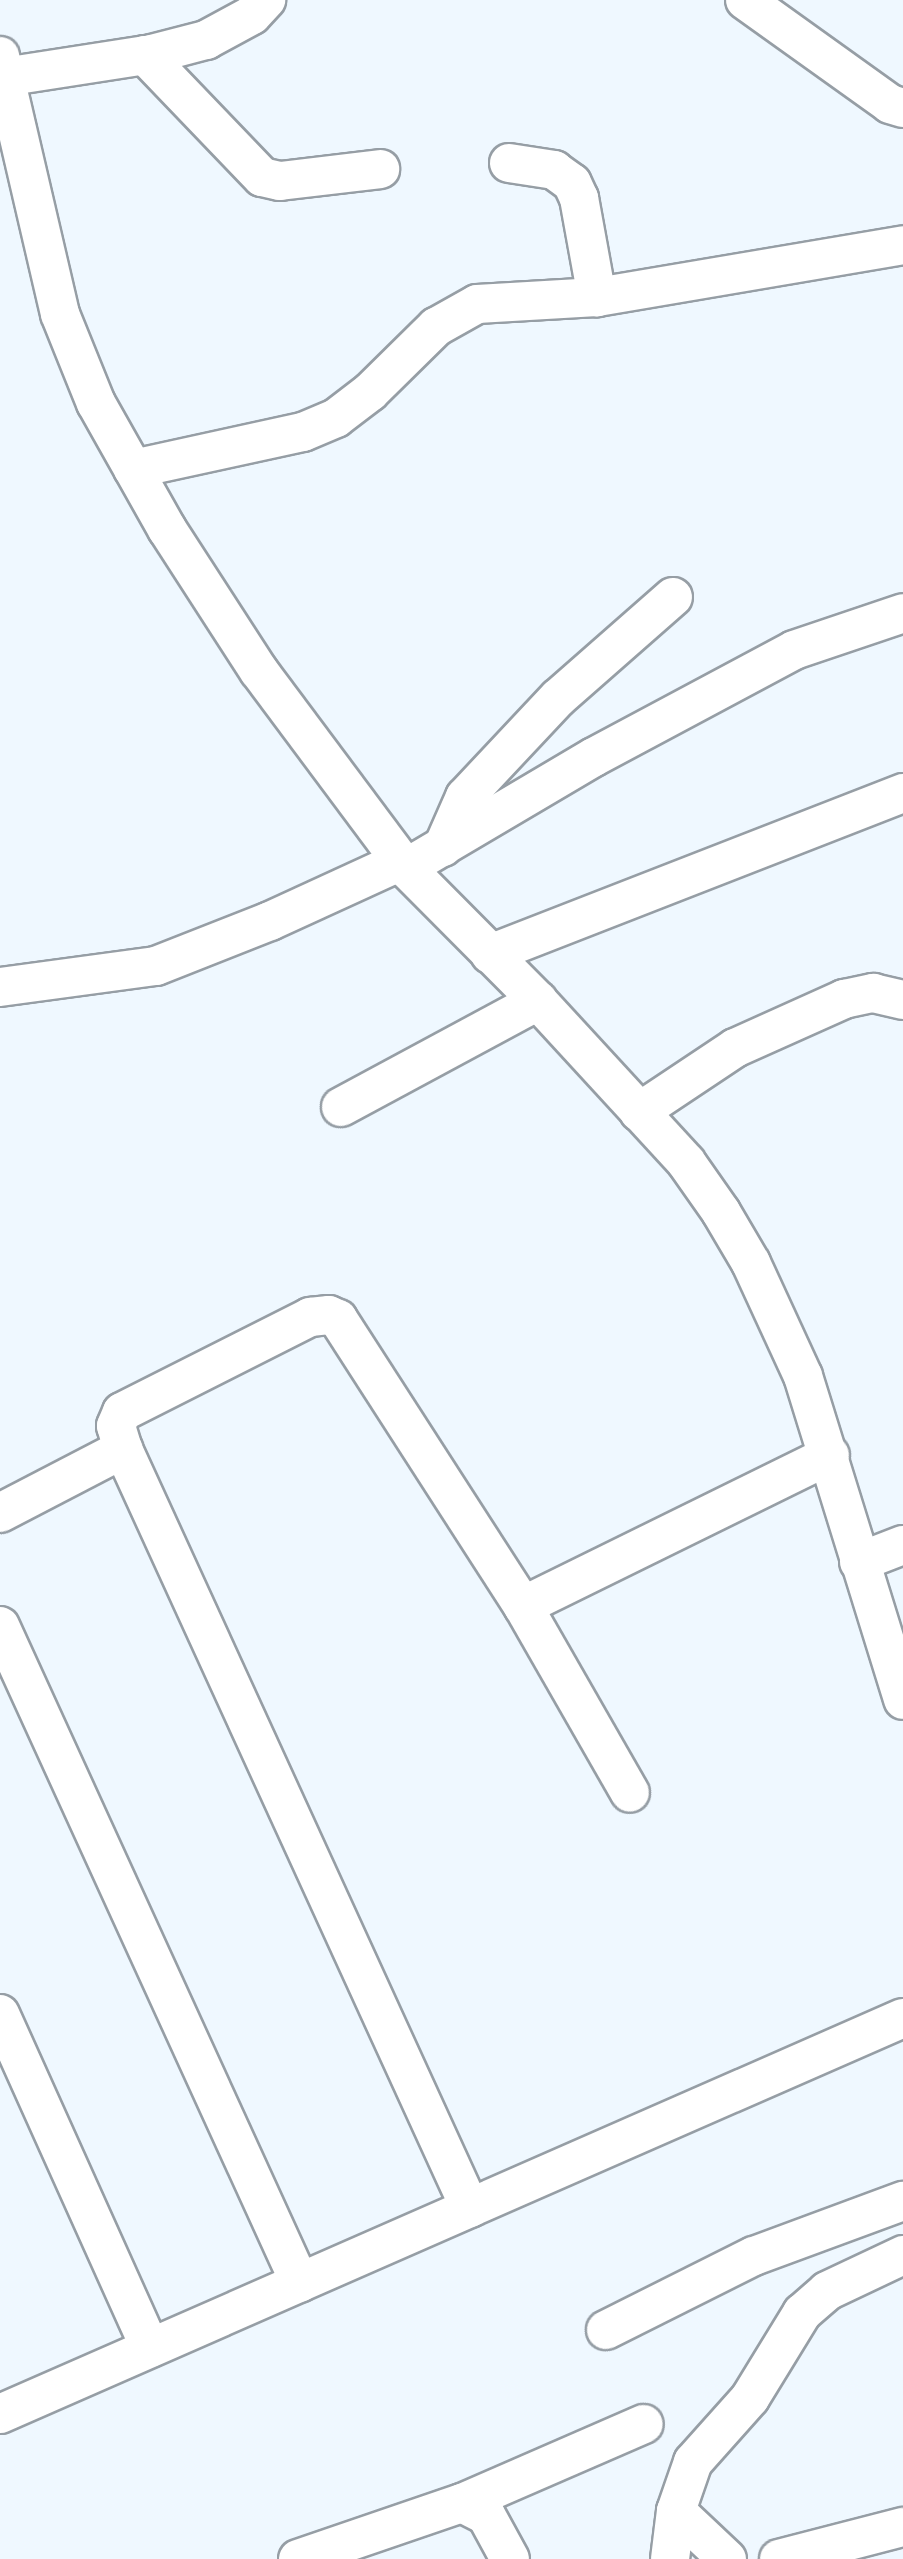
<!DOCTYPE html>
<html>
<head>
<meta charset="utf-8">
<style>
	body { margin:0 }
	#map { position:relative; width:903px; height:2559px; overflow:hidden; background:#eff8ff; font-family:"Space Grotesk",sans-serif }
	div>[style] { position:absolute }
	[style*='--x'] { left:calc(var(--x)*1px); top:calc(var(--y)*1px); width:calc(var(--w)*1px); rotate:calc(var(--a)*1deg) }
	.roads { filter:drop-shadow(2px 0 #969ea5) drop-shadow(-2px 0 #969ea5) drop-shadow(0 2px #969ea5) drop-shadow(0 -2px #969ea5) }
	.minor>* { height:38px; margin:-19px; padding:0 19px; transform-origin:19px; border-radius:19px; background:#fff }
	span { translate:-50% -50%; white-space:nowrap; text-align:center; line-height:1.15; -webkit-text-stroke:7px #fff; paint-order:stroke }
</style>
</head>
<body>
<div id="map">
	<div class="roads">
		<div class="minor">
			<div style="--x:745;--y:0;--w:178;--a:35.6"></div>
			<div style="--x:890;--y:104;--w:14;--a:17"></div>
			<div style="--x:145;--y:55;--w:169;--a:46.2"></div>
			<div style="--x:262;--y:177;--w:18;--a:13"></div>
			<div style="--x:280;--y:181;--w:101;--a:-6.8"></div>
			<div style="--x:0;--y:56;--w:265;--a:76.9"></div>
			<div style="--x:60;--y:314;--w:96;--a:68"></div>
			<div style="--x:96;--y:403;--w:145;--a:60.6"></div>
			<div style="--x:167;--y:529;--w:169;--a:57.1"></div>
			<div style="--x:259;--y:671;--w:246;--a:53.3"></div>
			<div style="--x:406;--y:868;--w:187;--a:45.2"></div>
			<div style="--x:538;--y:1001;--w:219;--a:47.4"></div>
			<div style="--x:686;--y:1162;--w:61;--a:55"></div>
			<div style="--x:721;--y:1212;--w:59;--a:59.5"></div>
			<div style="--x:751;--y:1263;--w:124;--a:65.3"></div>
			<div style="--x:803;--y:1376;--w:339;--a:72.8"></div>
			<div style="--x:4;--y:77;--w:150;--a:-8.8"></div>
			<div style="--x:152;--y:54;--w:56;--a:-14.5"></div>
			<div style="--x:206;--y:40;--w:52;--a:-28.5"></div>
			<div style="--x:252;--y:15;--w:21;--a:-47"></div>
			<div style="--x:509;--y:163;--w:46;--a:8.8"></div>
			<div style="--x:554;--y:170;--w:22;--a:36"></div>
			<div style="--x:572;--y:183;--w:17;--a:65"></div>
			<div style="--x:579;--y:198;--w:101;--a:79.7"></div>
			<div style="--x:133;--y:469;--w:174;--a:-12.3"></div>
			<div style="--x:303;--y:432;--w:36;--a:-23"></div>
			<div style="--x:336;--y:418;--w:43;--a:-37.4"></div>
			<div style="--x:370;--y:392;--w:93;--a:-44.6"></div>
			<div style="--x:436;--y:327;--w:47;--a:-29.3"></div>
			<div style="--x:477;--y:304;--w:120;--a:-3.3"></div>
			<div style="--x:597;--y:297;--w:310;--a:-9.6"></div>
			<div style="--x:443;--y:847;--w:55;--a:-66.3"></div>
			<div style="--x:465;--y:797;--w:136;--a:-46.8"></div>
			<div style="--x:558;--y:698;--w:153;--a:-41.3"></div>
			<div style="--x:406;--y:868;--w:218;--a:-30.6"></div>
			<div style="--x:594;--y:757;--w:227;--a:-28.1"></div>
			<div style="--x:794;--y:650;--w:115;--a:-18.7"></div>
			<div style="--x:490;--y:954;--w:443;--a:-21.3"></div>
			<div style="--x:0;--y:987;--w:157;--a:-7.7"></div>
			<div style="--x:156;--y:966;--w:123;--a:-21.5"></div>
			<div style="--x:270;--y:921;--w:144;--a:-24.6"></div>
			<div style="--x:341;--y:1107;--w:224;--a:-28.3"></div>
			<div style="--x:639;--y:1112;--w:115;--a:-33.7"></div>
			<div style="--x:735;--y:1048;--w:120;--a:-24.2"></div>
			<div style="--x:844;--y:999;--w:30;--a:-12"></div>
			<div style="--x:873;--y:993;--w:31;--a:13"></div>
			<div style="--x:0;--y:1513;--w:139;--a:-27.5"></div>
			<div style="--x:859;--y:1562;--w:47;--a:-21.1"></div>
			<div style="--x:523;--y:1606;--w:342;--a:-26.2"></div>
			<div style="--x:0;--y:1626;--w:722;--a:65.46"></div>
			<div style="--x:0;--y:2014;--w:366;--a:65.8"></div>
			<div style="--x:470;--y:2208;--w:835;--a:-114.57"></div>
			<div style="--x:123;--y:1449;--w:24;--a:-107"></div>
			<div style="--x:116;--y:1426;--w:15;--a:-67"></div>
			<div style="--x:122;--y:1412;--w:211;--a:-26.8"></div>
			<div style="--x:310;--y:1317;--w:19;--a:-6"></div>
			<div style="--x:329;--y:1315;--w:10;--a:24"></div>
			<div style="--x:338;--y:1319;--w:341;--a:57.2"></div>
			<div style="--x:523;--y:1606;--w:215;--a:60.2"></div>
			<div style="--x:606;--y:2330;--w:165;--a:-26.6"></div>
			<div style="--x:754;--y:2256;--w:159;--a:-20.3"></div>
			<div style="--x:0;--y:2414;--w:986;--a:-23.68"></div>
			<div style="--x:462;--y:2503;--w:198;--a:-23.5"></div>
			<div style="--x:676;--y:2511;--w:70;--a:43.3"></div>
			<div style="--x:298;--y:2559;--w:173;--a:-18.9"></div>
			<div style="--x:462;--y:2503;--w:27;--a:27"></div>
			<div style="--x:486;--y:2515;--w:50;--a:61.4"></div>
			<div style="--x:670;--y:2559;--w:48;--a:-82.9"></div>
			<div style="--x:676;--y:2511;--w:52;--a:-70.9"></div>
			<div style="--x:693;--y:2462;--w:86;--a:-48.3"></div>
			<div style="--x:750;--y:2398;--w:100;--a:-58.5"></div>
			<div style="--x:802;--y:2313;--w:33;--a:-41"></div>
			<div style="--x:827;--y:2291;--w:84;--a:-25.3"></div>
			<div style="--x:779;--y:2559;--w:128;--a:-14.5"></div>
		</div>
	</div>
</div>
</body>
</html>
